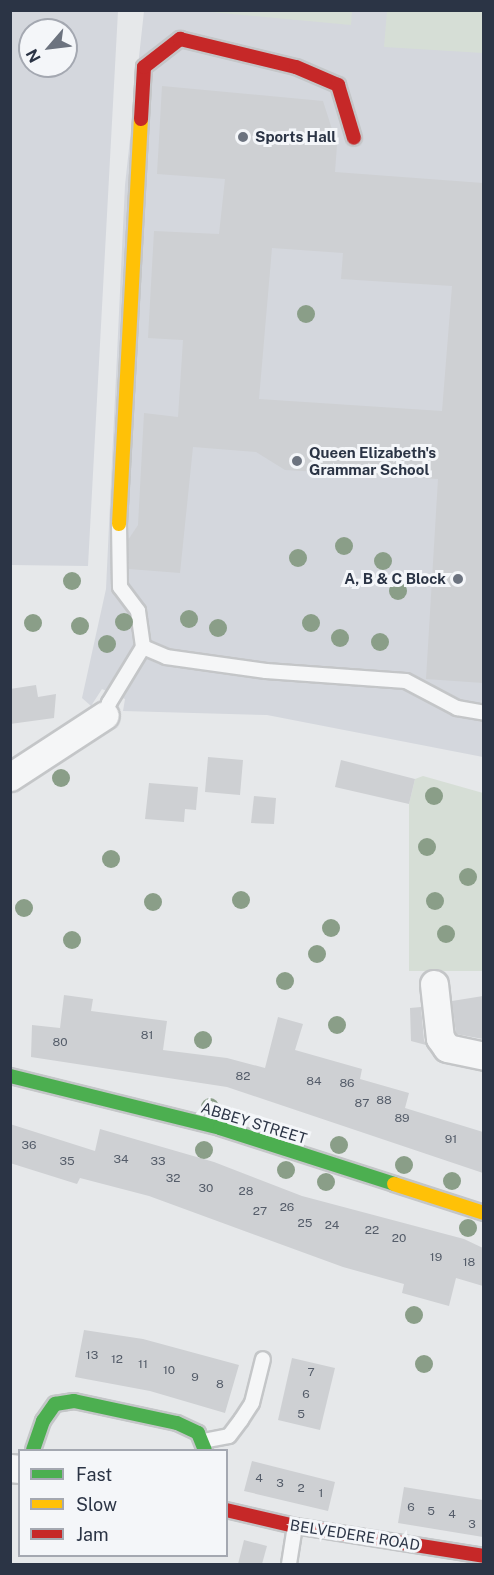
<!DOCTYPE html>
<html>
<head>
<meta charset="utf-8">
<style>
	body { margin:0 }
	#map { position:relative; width:494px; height:1575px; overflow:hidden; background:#e6e8ea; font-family:"Public Sans",sans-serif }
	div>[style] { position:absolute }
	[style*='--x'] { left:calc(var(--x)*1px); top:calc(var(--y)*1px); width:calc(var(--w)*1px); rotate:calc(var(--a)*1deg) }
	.built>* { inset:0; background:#d4d7dd }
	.green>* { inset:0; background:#d6ded6 }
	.building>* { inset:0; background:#ced0d3 }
	.roads { filter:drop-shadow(2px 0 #c4c6c8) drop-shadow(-2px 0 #c4c6c8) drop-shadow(0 2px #c4c6c8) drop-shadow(0 -2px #c4c6c8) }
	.lane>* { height:14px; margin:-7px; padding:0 7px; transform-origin:7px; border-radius:7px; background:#f5f6f7 }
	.street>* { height:27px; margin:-13.5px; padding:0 13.5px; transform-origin:13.5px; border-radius:13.5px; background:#f5f6f7 }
	.fast>* { height:14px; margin:-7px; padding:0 7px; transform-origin:7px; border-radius:7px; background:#4caf50 }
	.slow>* { height:14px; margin:-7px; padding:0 7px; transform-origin:7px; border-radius:7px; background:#ffc107 }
	.jam>* { height:14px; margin:-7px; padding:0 7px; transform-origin:7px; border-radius:7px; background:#c62828 }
	.trees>* { width:18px; height:18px; margin:-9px; border-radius:50%; background:#8a9e88 }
	.dots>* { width:16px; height:16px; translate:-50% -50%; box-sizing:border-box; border:3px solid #f4f6f9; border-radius:50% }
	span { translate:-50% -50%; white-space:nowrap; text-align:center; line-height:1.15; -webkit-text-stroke:6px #f4f6f9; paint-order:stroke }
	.number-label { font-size:12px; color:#545c69 }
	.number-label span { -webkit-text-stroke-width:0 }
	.poi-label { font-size:15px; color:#2b3445; font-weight:700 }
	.left { translate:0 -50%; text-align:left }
	.right { translate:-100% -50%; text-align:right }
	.street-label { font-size:15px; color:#2b3445 }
	.frame { position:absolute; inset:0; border:12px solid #2b3445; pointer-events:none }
	.legend { position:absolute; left:18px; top:1449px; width:210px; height:108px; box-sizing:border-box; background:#f4f6f9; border:2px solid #a4a8b1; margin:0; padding:8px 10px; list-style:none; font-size:18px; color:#2b3445 }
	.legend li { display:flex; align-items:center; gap:12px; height:30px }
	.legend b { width:30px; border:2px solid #a4a8b1 }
	.north { position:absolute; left:18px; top:18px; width:60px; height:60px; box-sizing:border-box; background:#f4f6f9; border:2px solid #a4a8b1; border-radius:50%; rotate:242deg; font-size:16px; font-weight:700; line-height:24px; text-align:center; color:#2b3445 }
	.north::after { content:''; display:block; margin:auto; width:21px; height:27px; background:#6c737f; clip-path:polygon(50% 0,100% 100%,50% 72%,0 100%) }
</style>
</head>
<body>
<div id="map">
	<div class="built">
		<div style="clip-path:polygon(evenodd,11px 10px,118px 11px,88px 566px,11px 565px,11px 10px,30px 30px,66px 30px,66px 66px,30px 66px,30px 30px)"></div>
		<div style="clip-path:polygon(144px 11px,483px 11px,483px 757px,267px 715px,123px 711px,125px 699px,102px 689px,91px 706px,82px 698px,106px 589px,125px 185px)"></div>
	</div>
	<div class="green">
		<div style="clip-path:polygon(200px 11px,352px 10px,352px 11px,351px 25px)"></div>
		<div style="clip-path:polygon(387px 11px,483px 11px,483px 53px,384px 47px)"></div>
		<div style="clip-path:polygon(423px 776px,483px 793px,483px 971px,409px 971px,409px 804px,415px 779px)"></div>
	</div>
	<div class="building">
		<div style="clip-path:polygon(evenodd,162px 86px,323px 101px,337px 145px,335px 172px,483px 183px,483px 683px,426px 679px,438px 479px,285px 470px,256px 452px,193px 447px,180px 573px,129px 569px,128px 540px,138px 525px,144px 413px,178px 417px,183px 340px,148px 338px,154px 231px,219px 234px,225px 179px,157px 174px,162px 86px,272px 248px,343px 253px,341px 279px,452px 286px,442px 411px,259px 399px,272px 248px)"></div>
		<div style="clip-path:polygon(36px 685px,38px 697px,56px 694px,54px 718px,10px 724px,10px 689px)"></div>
		<div style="clip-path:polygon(208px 757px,243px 760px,240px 795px,205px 792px)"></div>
		<div style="clip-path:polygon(341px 760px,415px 779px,409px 804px,335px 787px)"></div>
		<div style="clip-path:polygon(149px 783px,198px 787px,196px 810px,185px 809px,184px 822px,145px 819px)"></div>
		<div style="clip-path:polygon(254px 796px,276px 798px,274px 824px,251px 823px)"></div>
		<div style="clip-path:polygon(64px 995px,93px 999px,91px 1011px,167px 1021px,163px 1050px,227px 1058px,265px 1068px,278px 1017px,303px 1024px,295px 1050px,362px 1069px,360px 1079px,409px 1093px,405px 1108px,483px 1132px,483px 1173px,227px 1087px,31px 1057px,32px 1025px,60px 1028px)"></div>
		<div style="clip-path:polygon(483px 996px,483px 1039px,456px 1034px,452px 1001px)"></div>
		<div style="clip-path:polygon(421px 1007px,424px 1040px,426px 1045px,411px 1041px,410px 1008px)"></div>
		<div style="clip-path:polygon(10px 1124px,95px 1151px,100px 1129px,214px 1162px,302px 1196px,464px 1239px,483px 1248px,483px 1286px,456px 1278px,449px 1306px,402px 1293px,404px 1284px,343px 1267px,149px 1196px,80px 1178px,77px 1184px,10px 1163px)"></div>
		<div style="clip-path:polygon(84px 1330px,143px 1339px,239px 1365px,225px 1413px,150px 1391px,75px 1377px)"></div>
		<div style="clip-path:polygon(292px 1358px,335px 1368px,320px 1430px,278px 1420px)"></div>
		<div style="clip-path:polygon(252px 1461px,335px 1482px,328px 1511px,244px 1491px)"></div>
		<div style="clip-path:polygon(404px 1487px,483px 1500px,483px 1537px,398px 1523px)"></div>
		<div style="clip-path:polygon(244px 1540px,267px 1546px,262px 1564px,238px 1564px)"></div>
	</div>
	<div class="roads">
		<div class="lane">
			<div style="--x:119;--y:524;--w:63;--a:89.1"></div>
			<div style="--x:120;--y:587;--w:30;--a:53"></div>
			<div style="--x:138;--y:611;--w:36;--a:82"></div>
			<div style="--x:105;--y:715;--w:13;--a:-72"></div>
			<div style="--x:109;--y:703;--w:66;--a:-58.7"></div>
			<div style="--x:143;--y:647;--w:25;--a:23"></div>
			<div style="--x:166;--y:657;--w:101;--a:8"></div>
			<div style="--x:266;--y:671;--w:140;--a:4.1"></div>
			<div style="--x:406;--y:681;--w:58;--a:27.9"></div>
			<div style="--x:457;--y:708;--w:27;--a:10"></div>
			<div style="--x:203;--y:1441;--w:26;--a:-11"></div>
			<div style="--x:229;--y:1436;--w:20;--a:-53"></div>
			<div style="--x:241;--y:1420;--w:20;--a:-57"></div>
			<div style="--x:252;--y:1403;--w:45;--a:-76"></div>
			<div style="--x:289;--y:1564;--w:38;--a:-81"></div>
		</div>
		<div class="street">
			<div style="--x:10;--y:777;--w:113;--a:-33.1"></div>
			<div style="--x:434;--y:984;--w:54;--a:83.7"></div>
			<div style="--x:440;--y:1038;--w:12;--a:55"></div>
			<div style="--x:447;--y:1048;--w:38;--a:12"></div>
			<div style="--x:10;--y:1468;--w:10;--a:6"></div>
		</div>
		<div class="fast">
			<div style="--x:10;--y:1076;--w:216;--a:13.9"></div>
			<div style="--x:220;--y:1128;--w:183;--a:17.8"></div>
			<div style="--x:33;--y:1450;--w:31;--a:-71"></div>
			<div style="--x:43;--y:1421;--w:21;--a:-55"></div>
			<div style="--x:55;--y:1404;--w:19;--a:-9"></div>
			<div style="--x:74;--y:1401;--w:105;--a:12.1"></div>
			<div style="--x:177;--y:1423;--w:23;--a:25"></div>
			<div style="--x:198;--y:1433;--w:18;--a:68"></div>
		</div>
		<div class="slow">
			<div style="--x:119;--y:524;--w:406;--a:-86.9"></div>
			<div style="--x:394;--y:1184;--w:95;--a:17.9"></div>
		</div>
		<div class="jam">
			<div style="--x:141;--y:119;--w:52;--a:-86.7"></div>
			<div style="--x:144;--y:67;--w:46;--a:-37.9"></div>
			<div style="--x:180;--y:39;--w:119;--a:13.6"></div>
			<div style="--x:296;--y:67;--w:46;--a:23.2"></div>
			<div style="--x:338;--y:85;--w:55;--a:73.2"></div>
			<div style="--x:226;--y:1510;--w:71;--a:13.1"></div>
			<div style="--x:295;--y:1526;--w:191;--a:9"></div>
		</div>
	</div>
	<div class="trees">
		<div style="left:306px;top:314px"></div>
		<div style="left:344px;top:546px"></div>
		<div style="left:298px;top:558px"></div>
		<div style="left:383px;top:561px"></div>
		<div style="left:72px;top:581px"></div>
		<div style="left:398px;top:591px"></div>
		<div style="left:189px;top:619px"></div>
		<div style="left:124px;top:622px"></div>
		<div style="left:33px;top:623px"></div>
		<div style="left:311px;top:623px"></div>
		<div style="left:80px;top:626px"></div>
		<div style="left:218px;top:628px"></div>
		<div style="left:340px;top:638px"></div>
		<div style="left:380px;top:642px"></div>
		<div style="left:107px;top:644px"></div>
		<div style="left:61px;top:778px"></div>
		<div style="left:434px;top:796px"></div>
		<div style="left:427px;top:847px"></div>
		<div style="left:111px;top:859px"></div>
		<div style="left:468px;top:877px"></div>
		<div style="left:241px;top:900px"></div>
		<div style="left:435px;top:901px"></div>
		<div style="left:153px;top:902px"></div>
		<div style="left:24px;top:908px"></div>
		<div style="left:331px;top:928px"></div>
		<div style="left:446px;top:934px"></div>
		<div style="left:72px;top:940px"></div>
		<div style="left:317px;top:954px"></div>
		<div style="left:285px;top:981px"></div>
		<div style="left:337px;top:1025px"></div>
		<div style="left:203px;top:1040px"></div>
		<div style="left:210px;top:1107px"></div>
		<div style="left:339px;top:1145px"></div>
		<div style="left:204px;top:1150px"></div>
		<div style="left:404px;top:1165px"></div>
		<div style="left:286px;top:1170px"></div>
		<div style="left:452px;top:1181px"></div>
		<div style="left:326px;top:1182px"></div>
		<div style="left:468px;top:1228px"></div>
		<div style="left:414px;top:1315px"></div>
		<div style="left:424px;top:1364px"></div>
	</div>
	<div class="dots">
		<div style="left:243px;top:137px;background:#6c737f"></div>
		<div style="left:297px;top:461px;background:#6c737f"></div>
		<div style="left:458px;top:579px;background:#6c737f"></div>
	</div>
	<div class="number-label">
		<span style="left:147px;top:1036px">81</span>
		<span style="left:60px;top:1043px">80</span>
		<span style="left:243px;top:1077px">82</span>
		<span style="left:314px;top:1082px">84</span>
		<span style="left:347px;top:1084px">86</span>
		<span style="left:384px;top:1101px">88</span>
		<span style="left:362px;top:1104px">87</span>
		<span style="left:402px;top:1119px">89</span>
		<span style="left:451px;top:1140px">91</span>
		<span style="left:29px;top:1146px">36</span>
		<span style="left:121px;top:1160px">34</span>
		<span style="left:67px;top:1162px">35</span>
		<span style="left:158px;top:1162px">33</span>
		<span style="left:173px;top:1179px">32</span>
		<span style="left:206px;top:1189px">30</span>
		<span style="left:246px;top:1192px">28</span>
		<span style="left:287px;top:1208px">26</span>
		<span style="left:260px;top:1212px">27</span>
		<span style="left:305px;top:1224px">25</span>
		<span style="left:332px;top:1226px">24</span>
		<span style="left:372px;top:1231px">22</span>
		<span style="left:399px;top:1239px">20</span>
		<span style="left:436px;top:1258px">19</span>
		<span style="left:469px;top:1263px">18</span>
		<span style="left:92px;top:1356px">13</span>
		<span style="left:117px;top:1360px">12</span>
		<span style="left:143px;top:1365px">11</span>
		<span style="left:169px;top:1371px">10</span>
		<span style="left:311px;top:1373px">7</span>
		<span style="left:195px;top:1378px">9</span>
		<span style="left:220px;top:1385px">8</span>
		<span style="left:306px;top:1395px">6</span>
		<span style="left:301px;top:1415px">5</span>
		<span style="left:259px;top:1479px">4</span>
		<span style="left:280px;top:1484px">3</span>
		<span style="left:301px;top:1489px">2</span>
		<span style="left:321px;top:1494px">1</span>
		<span style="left:411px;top:1508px">6</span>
		<span style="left:431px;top:1512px">5</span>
		<span style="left:452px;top:1515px">4</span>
		<span style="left:472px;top:1525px">3</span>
	</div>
	<div class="poi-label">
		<span class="left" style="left:255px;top:137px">Sports Hall</span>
		<span class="left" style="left:309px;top:461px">Queen Elizabeth's<br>Grammar School</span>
		<span class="right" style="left:446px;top:579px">A, B &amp; C Block</span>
	</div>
	<div class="street-label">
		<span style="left:254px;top:1123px;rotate:17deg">ABBEY STREET</span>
		<span style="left:355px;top:1535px;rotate:9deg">BELVEDERE ROAD</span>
	</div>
	<div class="frame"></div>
	<ul class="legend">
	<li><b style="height:8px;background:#4caf50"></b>Fast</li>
	<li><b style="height:8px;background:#ffc107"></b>Slow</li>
	<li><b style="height:8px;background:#c62828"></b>Jam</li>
	</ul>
	<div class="north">N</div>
</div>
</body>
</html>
